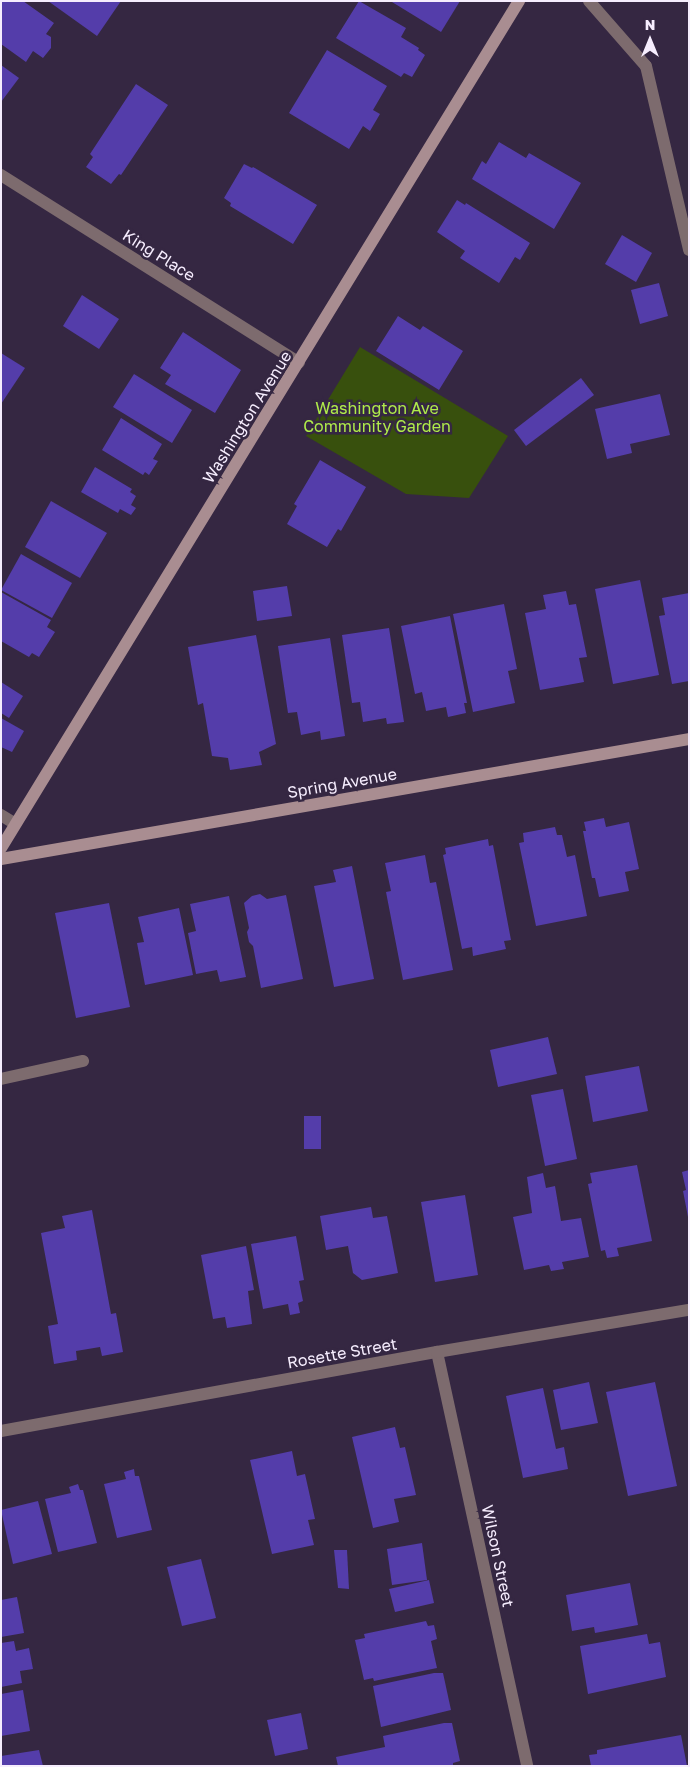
<!DOCTYPE html>
<html>
<head>
<meta charset="utf-8">
<style>
	body { margin:0 }
	#map { position:relative; width:690px; height:1767px; overflow:hidden; background:#352742; font-family:"Golos Text",sans-serif }
	div>[style] { position:absolute }
	[style*='--x'] { left:calc(var(--x)*1px); top:calc(var(--y)*1px); width:calc(var(--w)*1px); rotate:calc(var(--a)*1deg) }
	.green>* { inset:0; background:#38500d }
	.building>* { inset:0; background:#543daa }
	.lane>* { height:12px; margin:-6px; padding:0 6px; transform-origin:6px; border-radius:6px; background:#7d6b6e }
	.street>* { height:12px; margin:-6px; padding:0 6px; transform-origin:6px; border-radius:6px; background:#7d6b6e }
	.secondary>* { height:12px; margin:-6px; padding:0 6px; transform-origin:6px; border-radius:6px; background:#a98d91 }
	span { translate:-50% -50%; white-space:nowrap; text-align:center; line-height:1.15; -webkit-text-stroke:5px #352742; paint-order:stroke }
	.street-label { font-size:16px; color:#f6edfe }
	.park-label { font-size:16px; color:#b0ec4a }
	.frame { position:absolute; inset:0; border:2px solid #f6edfe; pointer-events:none }
	.north { position:absolute; left:625px; top:15px; width:50px; height:50px; -webkit-text-stroke:4px #352742; paint-order:stroke; rotate:0deg; font-size:14px; font-weight:700; line-height:20px; text-align:center; color:#f6edfe }
	.north::after { content:''; display:block; margin:auto; width:18px; height:22px; background:#f6edfe; clip-path:polygon(50% 0,100% 100%,50% 72%,0 100%) }
</style>
</head>
<body>
<div id="map">
	<div class="green">
		<div style="clip-path:polygon(360px 347px,508px 436px,469px 498px,406px 494px,306px 436px)"></div>
	</div>
	<div class="building">
		<div style="clip-path:polygon(1px 1px,23px 1px,54px 23px,46px 34px,51px 37px,51px 48px,43px 58px,33px 51px,26px 62px,1px 44px)"></div>
		<div style="clip-path:polygon(48px 1px,121px 1px,97px 36px)"></div>
		<div style="clip-path:polygon(359px 1px,406px 28px,401px 37px,419px 48px,418px 50px,425px 55px,412px 77px,404px 73px,401px 77px,336px 38px)"></div>
		<div style="clip-path:polygon(393px 1px,460px 1px,441px 32px,392px 2px)"></div>
		<div style="clip-path:polygon(327px 50px,387px 86px,373px 110px,380px 114px,370px 131px,363px 126px,349px 149px,289px 113px)"></div>
		<div style="clip-path:polygon(1px 65px,19px 78px,1px 102px)"></div>
		<div style="clip-path:polygon(136px 84px,168px 105px,121px 175px,119px 174px,111px 184px,86px 167px,93px 157px,90px 154px)"></div>
		<div style="clip-path:polygon(499px 142px,526px 158px,529px 153px,581px 183px,554px 229px,472px 179px,482px 161px,486px 164px)"></div>
		<div style="clip-path:polygon(244px 164px,252px 168px,253px 167px,317px 205px,293px 244px,230px 206px,231px 203px,224px 198px)"></div>
		<div style="clip-path:polygon(457px 200px,465px 205px,466px 203px,530px 243px,520px 260px,515px 257px,499px 283px,460px 258px,465px 251px,437px 232px)"></div>
		<div style="clip-path:polygon(622px 235px,652px 253px,636px 282px,605px 264px)"></div>
		<div style="clip-path:polygon(659px 283px,668px 316px,640px 324px,631px 290px)"></div>
		<div style="clip-path:polygon(82px 295px,119px 319px,99px 349px,63px 326px)"></div>
		<div style="clip-path:polygon(398px 316px,420px 330px,423px 326px,463px 351px,439px 390px,376px 351px)"></div>
		<div style="clip-path:polygon(183px 332px,241px 370px,215px 413px,165px 384px,171px 375px,160px 368px)"></div>
		<div style="clip-path:polygon(1px 353px,25px 368px,1px 404px)"></div>
		<div style="clip-path:polygon(134px 374px,192px 410px,172px 443px,113px 407px)"></div>
		<div style="clip-path:polygon(581px 378px,594px 395px,526px 446px,514px 430px)"></div>
		<div style="clip-path:polygon(660px 394px,670px 435px,630px 444px,632px 453px,607px 459px,595px 409px)"></div>
		<div style="clip-path:polygon(121px 418px,162px 444px,153px 459px,158px 461px,149px 475px,145px 472px,143px 475px,102px 450px)"></div>
		<div style="clip-path:polygon(320px 460px,366px 487px,341px 531px,338px 529px,327px 547px,287px 524px,297px 506px,294px 504px)"></div>
		<div style="clip-path:polygon(95px 467px,132px 489px,130px 492px,136px 496px,131px 505px,136px 508px,131px 515px,120px 509px,118px 513px,81px 492px)"></div>
		<div style="clip-path:polygon(51px 501px,107px 533px,80px 578px,25px 547px)"></div>
		<div style="clip-path:polygon(21px 554px,72px 583px,52px 618px,1px 590px)"></div>
		<div style="clip-path:polygon(640px 580px,659px 675px,613px 684px,595px 589px)"></div>
		<div style="clip-path:polygon(287px 586px,292px 616px,257px 621px,253px 591px)"></div>
		<div style="clip-path:polygon(566px 591px,569px 605px,576px 604px,587px 657px,579px 658px,584px 682px,540px 690px,525px 613px,546px 609px,543px 595px)"></div>
		<div style="clip-path:polygon(1px 592px,51px 620px,47px 627px,55px 632px,39px 657px,32px 653px,29px 657px,1px 641px)"></div>
		<div style="clip-path:polygon(689px 593px,689px 681px,672px 684px,659px 616px,665px 615px,662px 598px)"></div>
		<div style="clip-path:polygon(504px 604px,517px 669px,508px 671px,515px 703px,473px 712px,453px 614px)"></div>
		<div style="clip-path:polygon(450px 616px,467px 703px,464px 703px,466px 713px,448px 717px,446px 707px,426px 711px,422px 692px,415px 694px,401px 626px)"></div>
		<div style="clip-path:polygon(389px 628px,404px 722px,387px 724px,386px 718px,363px 722px,360px 702px,352px 703px,342px 635px)"></div>
		<div style="clip-path:polygon(256px 635px,276px 744px,259px 752px,262px 765px,230px 770px,228px 758px,212px 756px,203px 703px,198px 705px,188px 647px)"></div>
		<div style="clip-path:polygon(330px 638px,345px 736px,321px 740px,320px 731px,301px 735px,297px 712px,288px 713px,278px 646px)"></div>
		<div style="clip-path:polygon(1px 682px,23px 696px,9px 718px,1px 713px)"></div>
		<div style="clip-path:polygon(1px 718px,24px 731px,12px 752px,1px 747px)"></div>
		<div style="clip-path:polygon(604px 818px,606px 827px,629px 822px,639px 869px,625px 872px,629px 891px,599px 897px,595px 878px,592px 878px,583px 831px,586px 831px,584px 822px)"></div>
		<div style="clip-path:polygon(555px 827px,557px 835px,562px 835px,567px 857px,575px 855px,587px 916px,536px 926px,519px 843px,524px 842px,523px 833px)"></div>
		<div style="clip-path:polygon(488px 839px,489px 846px,493px 845px,511px 940px,504px 941px,506px 949px,473px 956px,472px 947px,462px 949px,443px 855px,446px 854px,445px 848px)"></div>
		<div style="clip-path:polygon(425px 855px,430px 883px,436px 882px,453px 970px,403px 980px,386px 892px,391px 891px,385px 863px)"></div>
		<div style="clip-path:polygon(352px 866px,374px 979px,334px 987px,314px 886px,336px 882px,333px 870px)"></div>
		<div style="clip-path:polygon(260px 894px,267px 899px,286px 895px,303px 979px,261px 988px,253px 946px,249px 942px,247px 932px,249px 928px,244px 903px,252px 896px)"></div>
		<div style="clip-path:polygon(229px 896px,246px 977px,220px 982px,217px 970px,196px 974px,188px 933px,196px 931px,190px 904px)"></div>
		<div style="clip-path:polygon(109px 903px,130px 1007px,76px 1018px,55px 913px)"></div>
		<div style="clip-path:polygon(179px 908px,193px 975px,145px 985px,137px 943px,144px 942px,138px 917px)"></div>
		<div style="clip-path:polygon(548px 1037px,557px 1074px,498px 1087px,490px 1050px)"></div>
		<div style="clip-path:polygon(639px 1066px,648px 1111px,593px 1122px,585px 1076px)"></div>
		<div style="clip-path:polygon(563px 1089px,577px 1159px,545px 1166px,531px 1095px)"></div>
		<div style="clip-path:polygon(304px 1116px,321px 1116px,321px 1149px,304px 1149px)"></div>
		<div style="clip-path:polygon(637px 1165px,652px 1241px,617px 1248px,619px 1256px,607px 1258px,605px 1250px,601px 1251px,588px 1184px,592px 1183px,590px 1173px)"></div>
		<div style="clip-path:polygon(689px 1170px,689px 1216px,688px 1217px,683px 1191px,686px 1190px,682px 1172px)"></div>
		<div style="clip-path:polygon(543px 1173px,546px 1188px,555px 1186px,561px 1221px,581px 1218px,589px 1257px,562px 1262px,564px 1269px,551px 1271px,549px 1265px,524px 1270px,513px 1217px,532px 1213px,527px 1177px)"></div>
		<div style="clip-path:polygon(465px 1195px,478px 1275px,435px 1282px,421px 1202px)"></div>
		<div style="clip-path:polygon(371px 1207px,373px 1218px,387px 1216px,398px 1273px,362px 1280px,353px 1273px,348px 1246px,326px 1250px,320px 1216px)"></div>
		<div style="clip-path:polygon(92px 1210px,111px 1314px,116px 1313px,123px 1352px,102px 1356px,100px 1347px,76px 1351px,77px 1360px,54px 1364px,48px 1326px,58px 1324px,41px 1233px,65px 1228px,62px 1216px)"></div>
		<div style="clip-path:polygon(296px 1236px,304px 1280px,299px 1281px,303px 1301px,298px 1303px,300px 1313px,290px 1315px,288px 1304px,263px 1309px,251px 1244px)"></div>
		<div style="clip-path:polygon(246px 1246px,254px 1290px,248px 1291px,252px 1324px,227px 1328px,225px 1317px,213px 1319px,201px 1255px)"></div>
		<div style="clip-path:polygon(589px 1382px,598px 1423px,561px 1430px,553px 1390px)"></div>
		<div style="clip-path:polygon(655px 1382px,677px 1486px,628px 1496px,606px 1392px)"></div>
		<div style="clip-path:polygon(543px 1388px,556px 1449px,564px 1447px,568px 1469px,523px 1478px,506px 1396px)"></div>
		<div style="clip-path:polygon(395px 1427px,400px 1448px,405px 1447px,416px 1495px,394px 1499px,399px 1522px,373px 1528px,352px 1437px)"></div>
		<div style="clip-path:polygon(292px 1451px,297px 1476px,305px 1474px,315px 1519px,308px 1520px,314px 1545px,272px 1554px,250px 1460px)"></div>
		<div style="clip-path:polygon(134px 1469px,135px 1476px,139px 1476px,152px 1530px,117px 1538px,104px 1484px,126px 1479px,124px 1472px)"></div>
		<div style="clip-path:polygon(78px 1484px,80px 1490px,83px 1490px,97px 1543px,58px 1552px,45px 1499px,71px 1493px,69px 1487px)"></div>
		<div style="clip-path:polygon(38px 1501px,52px 1554px,13px 1564px,1px 1510px)"></div>
		<div style="clip-path:polygon(422px 1543px,427px 1580px,392px 1585px,387px 1549px)"></div>
		<div style="clip-path:polygon(334px 1550px,347px 1550px,349px 1589px,338px 1588px)"></div>
		<div style="clip-path:polygon(201px 1559px,216px 1618px,182px 1626px,167px 1567px)"></div>
		<div style="clip-path:polygon(429px 1580px,434px 1603px,395px 1612px,389px 1589px)"></div>
		<div style="clip-path:polygon(630px 1583px,638px 1625px,595px 1633px,594px 1627px,572px 1631px,566px 1595px)"></div>
		<div style="clip-path:polygon(17px 1597px,24px 1633px,1px 1637px,1px 1600px)"></div>
		<div style="clip-path:polygon(426px 1621px,428px 1626px,434px 1625px,437px 1639px,431px 1641px,437px 1668px,374px 1681px,373px 1678px,364px 1680px,355px 1640px,365px 1638px,364px 1634px)"></div>
		<div style="clip-path:polygon(647px 1634px,649px 1644px,660px 1642px,666px 1677px,588px 1694px,580px 1646px)"></div>
		<div style="clip-path:polygon(14px 1641px,16px 1651px,29px 1648px,33px 1669px,20px 1671px,22px 1683px,1px 1687px,1px 1643px)"></div>
		<div style="clip-path:polygon(434px 1673px,443px 1673px,451px 1710px,381px 1727px,373px 1686px)"></div>
		<div style="clip-path:polygon(23px 1690px,30px 1731px,1px 1736px,1px 1694px)"></div>
		<div style="clip-path:polygon(301px 1713px,308px 1749px,275px 1756px,267px 1720px)"></div>
		<div style="clip-path:polygon(444px 1723px,452px 1723px,460px 1761px,453px 1763px,453px 1765px,338px 1766px,336px 1757px,385px 1747px,383px 1736px)"></div>
		<div style="clip-path:polygon(681px 1735px,687px 1766px,591px 1766px,589px 1755px,597px 1754px,597px 1750px)"></div>
		<div style="clip-path:polygon(39px 1750px,43px 1766px,1px 1766px,1px 1756px)"></div>
	</div>
	<div class="lane">
		<div style="--x:1;--y:1079;--w:84;--a:-12.4"></div>
	</div>
	<div class="street">
		<div style="--x:589;--y:1;--w:86;--a:48.8"></div>
		<div style="--x:646;--y:66;--w:189;--a:76.8"></div>
		<div style="--x:1;--y:175;--w:352;--a:32.2"></div>
		<div style="--x:1;--y:815;--w:15;--a:32"></div>
		<div style="--x:437;--y:1352;--w:424;--a:77.7"></div>
		<div style="--x:1;--y:1431;--w:443;--a:-10.3"></div>
		<div style="--x:437;--y:1352;--w:255;--a:-9.5"></div>
	</div>
	<div class="secondary">
		<div style="--x:1;--y:848;--w:993;--a:-58.55"></div>
		<div style="--x:1;--y:859;--w:698;--a:-9.89"></div>
	</div>
	<div class="street-label">
		<span style="left:159px;top:255px;rotate:32deg">King Place</span>
		<span style="left:247px;top:417px;rotate:-58deg">Washington Avenue</span>
		<span style="left:342px;top:783px;rotate:-10deg">Spring Avenue</span>
		<span style="left:342px;top:1353px;rotate:-10deg">Rosette Street</span>
		<span style="left:498px;top:1556px;rotate:78deg">Wilson Street</span>
	</div>
	<div class="park-label">
		<span style="left:377px;top:417px">Washington Ave<br>Community Garden</span>
	</div>
	<div class="frame"></div>
	<div class="north">N</div>
</div>
</body>
</html>
